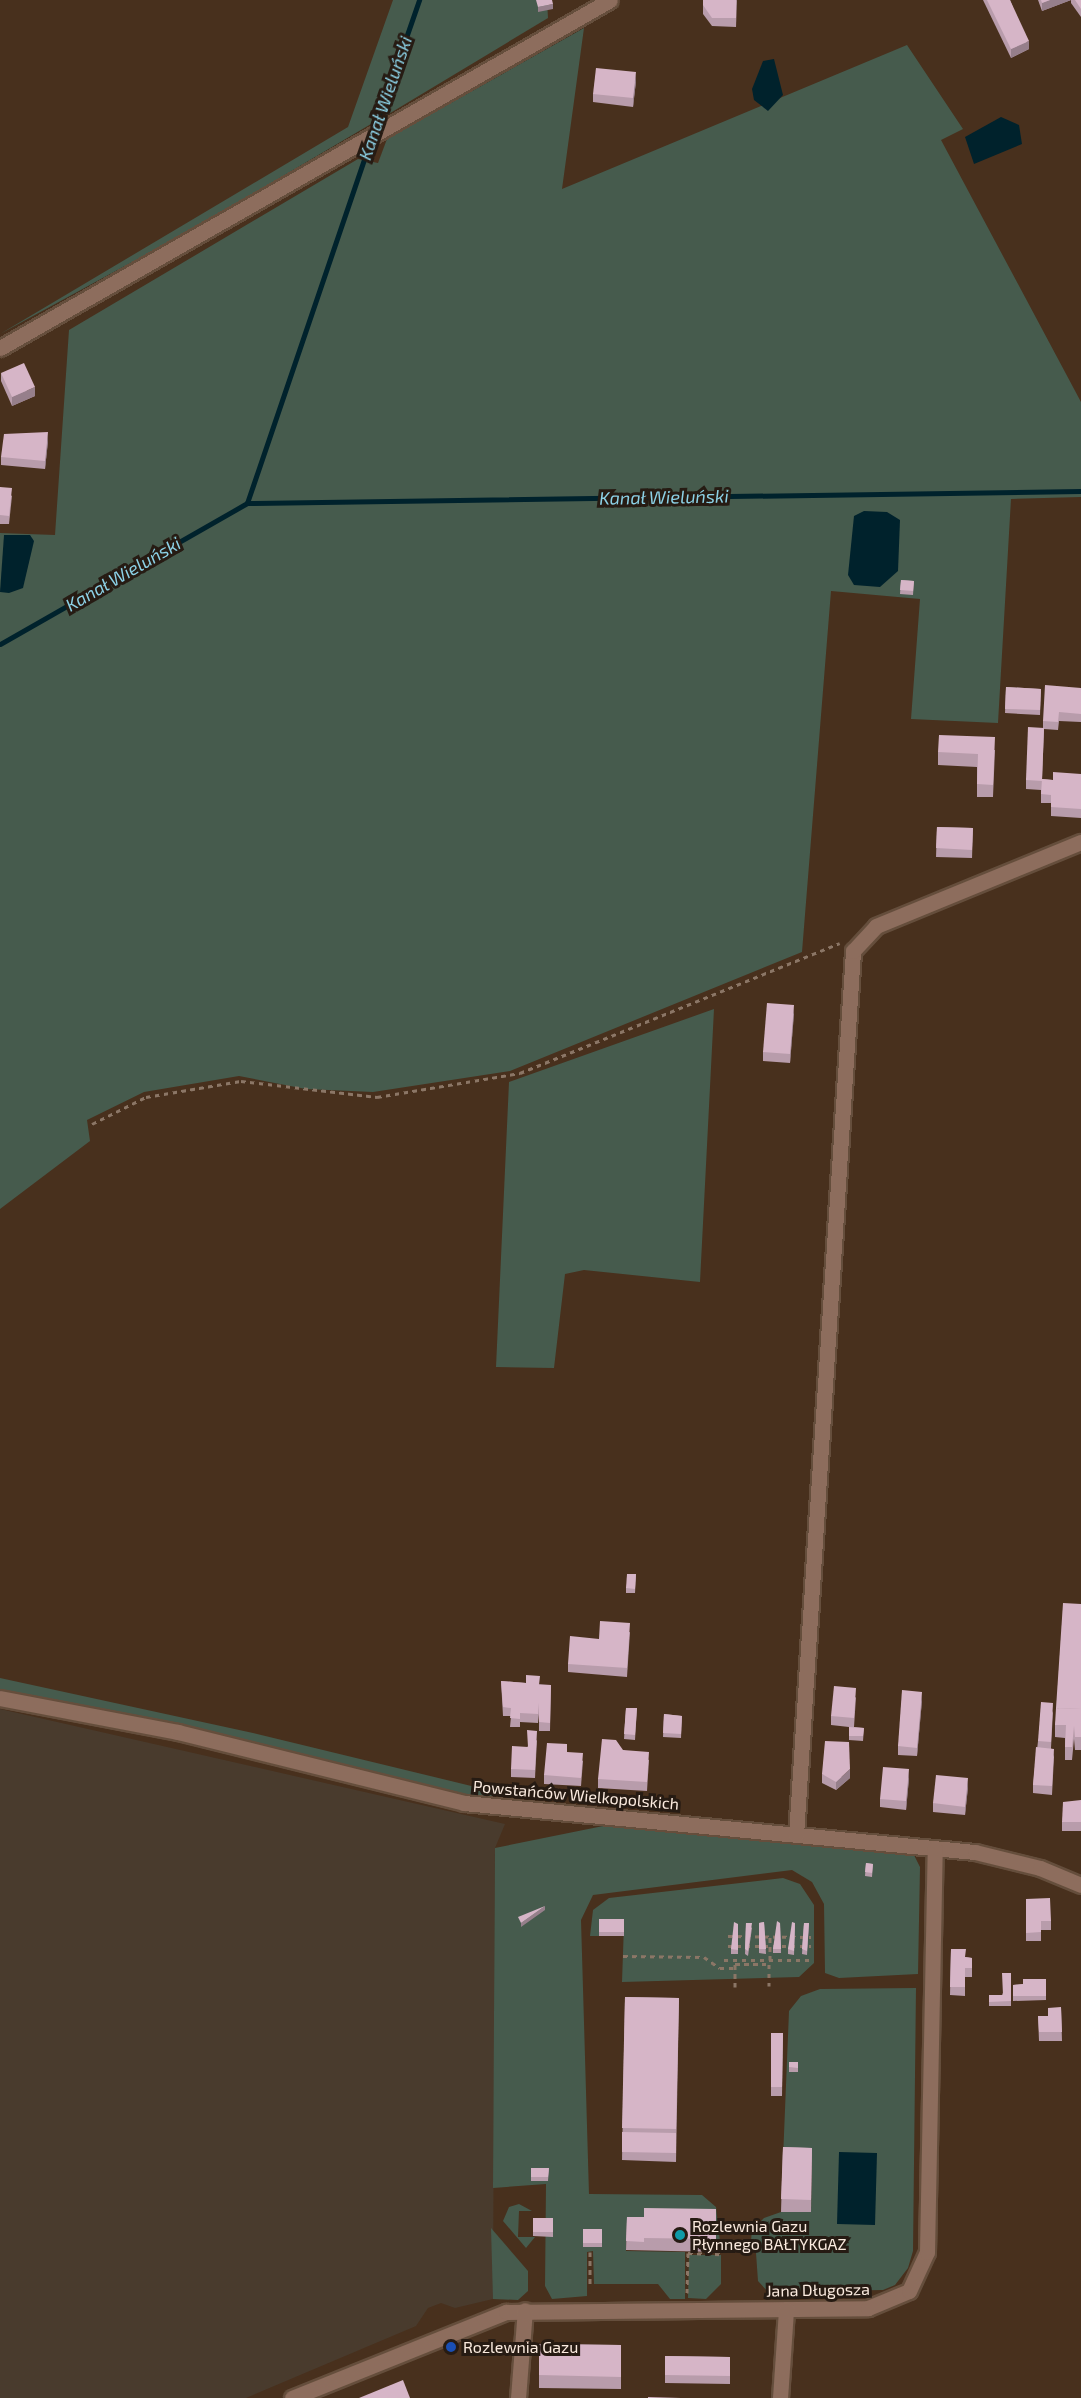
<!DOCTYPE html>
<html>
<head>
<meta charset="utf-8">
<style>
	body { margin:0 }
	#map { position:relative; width:1081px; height:2398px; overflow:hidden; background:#48301d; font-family:"Exo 2",sans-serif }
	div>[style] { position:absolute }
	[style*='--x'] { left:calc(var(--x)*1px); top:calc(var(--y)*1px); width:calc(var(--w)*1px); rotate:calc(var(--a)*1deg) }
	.industrial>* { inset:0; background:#493b2d }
	.green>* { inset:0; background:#465b4d }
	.water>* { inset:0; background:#00222c }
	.stream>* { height:5px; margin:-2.5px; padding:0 2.5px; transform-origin:2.5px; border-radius:2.5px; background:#00222c }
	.path>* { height:3px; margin-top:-1.5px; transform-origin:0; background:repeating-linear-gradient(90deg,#8b7666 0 4.5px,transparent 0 9px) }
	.roads { filter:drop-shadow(2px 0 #654e3c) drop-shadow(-2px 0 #654e3c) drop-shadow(0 2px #654e3c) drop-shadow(0 -2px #654e3c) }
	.minor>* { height:15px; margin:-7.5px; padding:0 7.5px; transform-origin:7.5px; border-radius:7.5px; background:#8d6d5d }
	.wall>* { inset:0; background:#b89cab }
	.shaded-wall>* { inset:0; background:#967f8b }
	.building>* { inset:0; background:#d6b5c7 }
	.dots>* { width:16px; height:16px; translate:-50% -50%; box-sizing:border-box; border:3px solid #261b13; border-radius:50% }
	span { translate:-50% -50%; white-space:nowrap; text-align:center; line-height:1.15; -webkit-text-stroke:6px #261b13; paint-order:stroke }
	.street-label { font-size:16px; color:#fbebdf }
	.poi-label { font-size:16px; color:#fbebdf }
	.left { translate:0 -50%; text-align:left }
	.water-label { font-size:18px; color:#8cd1e6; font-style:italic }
</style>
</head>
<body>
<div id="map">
	<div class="industrial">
		<div style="clip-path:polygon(0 1709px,505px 1824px,495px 1848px,493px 2299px,455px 2308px,441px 2303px,428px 2308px,416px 2326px,246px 2398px,0 2398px)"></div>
	</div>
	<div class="green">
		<div style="clip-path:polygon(393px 0,547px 0,548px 18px,387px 115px,376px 111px,371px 124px,200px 225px,0 334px,348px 127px)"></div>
		<div style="clip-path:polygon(584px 28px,562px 189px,907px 45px,963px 129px,941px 140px,1081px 402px,1081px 497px,1011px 499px,998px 723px,911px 719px,920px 599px,831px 591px,802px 952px,510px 1071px,373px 1092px,306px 1089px,239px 1076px,144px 1092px,87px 1120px,90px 1141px,0 1209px,0 533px,55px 535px,69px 330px,358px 159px,378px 163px,387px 139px)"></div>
		<div style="clip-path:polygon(714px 1009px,700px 1282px,584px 1270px,565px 1274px,554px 1368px,496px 1367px,509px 1082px)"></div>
		<div style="clip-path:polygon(0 1678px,253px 1733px,492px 1791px,493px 1797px,455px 1796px,0 1691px)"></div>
		<div style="clip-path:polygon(618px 1823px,913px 1853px,920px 1867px,918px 1974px,839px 1978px,825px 1973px,824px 1904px,812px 1882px,792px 1870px,593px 1895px,581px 1920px,589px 2194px,702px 2195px,716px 2207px,720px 2242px,716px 2242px,716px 2221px,627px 2225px,626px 2251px,685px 2252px,685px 2299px,670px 2299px,658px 2284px,594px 2284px,593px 2251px,587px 2252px,587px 2296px,552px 2299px,545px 2286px,546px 2184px,493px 2188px,495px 1848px)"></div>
		<div style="clip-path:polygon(783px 1878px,800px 1884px,814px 1905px,814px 1963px,799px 1977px,622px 1982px,624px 1924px,599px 1923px,599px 1936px,590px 1936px,593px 1910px,609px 1898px)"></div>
		<div style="clip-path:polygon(916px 1988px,913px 2251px,908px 2268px,895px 2285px,883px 2290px,768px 2292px,758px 2281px,756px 2253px,750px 2251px,752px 2230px,764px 2218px,781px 2212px,811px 2212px,812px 2161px,783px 2159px,789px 2011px,801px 1996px,820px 1989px)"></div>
		<div style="clip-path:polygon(519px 2204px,532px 2211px,519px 2211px,518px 2237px,535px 2237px,526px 2248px,503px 2221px,509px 2207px)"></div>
		<div style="clip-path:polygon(491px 2228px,528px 2271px,528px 2291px,518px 2300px,493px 2299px)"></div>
		<div style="clip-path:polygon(689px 2255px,721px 2255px,721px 2284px,706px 2299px,688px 2298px)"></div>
	</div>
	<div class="water">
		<div style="clip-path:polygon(774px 59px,783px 95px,768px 111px,754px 100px,752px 89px,763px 61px)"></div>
		<div style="clip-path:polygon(1001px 117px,1019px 125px,1022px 144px,974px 164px,965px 137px)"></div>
		<div style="clip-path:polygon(864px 511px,887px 512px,900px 520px,898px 571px,880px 587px,854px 585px,848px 575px,854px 516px)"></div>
		<div style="clip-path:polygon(4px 535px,30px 535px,34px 541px,23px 588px,9px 593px,0 592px)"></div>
		<div style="clip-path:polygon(839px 2152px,877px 2153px,875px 2225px,837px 2224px)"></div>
	</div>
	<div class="stream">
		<div style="--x:374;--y:130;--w:138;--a:-70.9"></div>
		<div style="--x:247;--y:503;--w:834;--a:-0.82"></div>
		<div style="--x:0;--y:644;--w:284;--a:-29.7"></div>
		<div style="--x:247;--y:503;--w:381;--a:-71.2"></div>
	</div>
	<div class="path">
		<div style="--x:92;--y:1124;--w:60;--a:-26.6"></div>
		<div style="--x:146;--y:1097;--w:96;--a:-9.6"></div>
		<div style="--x:241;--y:1081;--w:137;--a:6.7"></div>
		<div style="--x:377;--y:1097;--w:145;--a:-9.5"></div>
		<div style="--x:520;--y:1073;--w:345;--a:-22.1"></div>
		<div style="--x:728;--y:1936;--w:83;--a:0.7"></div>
		<div style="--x:728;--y:1946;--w:83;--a:0"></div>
		<div style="--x:623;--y:1956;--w:81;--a:0.7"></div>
		<div style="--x:704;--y:1957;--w:19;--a:35"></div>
		<div style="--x:720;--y:1968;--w:15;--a:0"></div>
		<div style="--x:724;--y:1960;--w:85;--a:0"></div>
		<div style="--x:770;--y:1960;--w:23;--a:-90"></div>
		<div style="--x:735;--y:1987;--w:23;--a:-90"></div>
		<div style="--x:735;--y:1964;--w:34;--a:0"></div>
		<div style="--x:769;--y:1964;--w:22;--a:90"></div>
		<div style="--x:590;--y:2252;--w:32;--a:90"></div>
		<div style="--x:687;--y:2293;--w:40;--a:-88.6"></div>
		<div style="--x:688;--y:2253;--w:33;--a:2"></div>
	</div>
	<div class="roads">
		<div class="minor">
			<div style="--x:0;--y:348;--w:702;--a:-29.7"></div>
			<div style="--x:0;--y:1698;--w:181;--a:10.8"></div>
			<div style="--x:178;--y:1732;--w:295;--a:13.9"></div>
			<div style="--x:464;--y:1803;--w:513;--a:5.48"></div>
			<div style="--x:975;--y:1852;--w:67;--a:13.8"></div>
			<div style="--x:1040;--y:1868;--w:44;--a:22.5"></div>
			<div style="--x:796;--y:1835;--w:886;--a:-86.31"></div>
			<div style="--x:853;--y:951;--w:34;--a:-47"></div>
			<div style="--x:876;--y:926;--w:222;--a:-22.3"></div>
			<div style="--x:292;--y:2398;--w:231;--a:-21.9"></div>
			<div style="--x:506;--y:2312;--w:362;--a:-0.6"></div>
			<div style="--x:868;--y:2308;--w:44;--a:-22.5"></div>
			<div style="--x:909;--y:2291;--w:43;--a:-65.2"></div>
			<div style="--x:927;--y:2252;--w:404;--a:-88.9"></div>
			<div style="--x:518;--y:2398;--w:88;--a:-85.5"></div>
			<div style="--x:780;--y:2398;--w:89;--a:-86.1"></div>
		</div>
	</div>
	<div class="wall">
		<div style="clip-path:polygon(737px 0,736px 27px,712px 26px,703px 14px,703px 5px)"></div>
		<div style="clip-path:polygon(983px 0,1010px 0,1029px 49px,1011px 58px)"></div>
		<div style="clip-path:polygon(1038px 0,1071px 0,1042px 11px)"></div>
		<div style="clip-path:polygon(1071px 0,1081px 0,1081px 17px,1071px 3px)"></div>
		<div style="clip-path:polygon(636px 81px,633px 107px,593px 102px,593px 94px)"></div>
		<div style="clip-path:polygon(1px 373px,35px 396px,12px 406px,1px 381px)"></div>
		<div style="clip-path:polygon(48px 441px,45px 469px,1px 465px,1px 457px)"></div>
		<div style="clip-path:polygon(0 487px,12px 496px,9px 524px,0 524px)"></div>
		<div style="clip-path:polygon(901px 580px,914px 581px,913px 595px,900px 594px)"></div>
		<div style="clip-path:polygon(1006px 687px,1041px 689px,1040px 715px,1005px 713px)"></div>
		<div style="clip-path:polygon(1081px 688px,1081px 722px,1059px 721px,1058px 730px,1044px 729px,1042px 779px,1053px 780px,1081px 774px,1081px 818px,1051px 816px,1051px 803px,1041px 803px,1041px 790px,1026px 789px,1026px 780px,1043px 728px,1043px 721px)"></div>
		<div style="clip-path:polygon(995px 750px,993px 797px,977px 797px,977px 767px,938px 765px,938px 752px)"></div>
		<div style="clip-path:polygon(937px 827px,973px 828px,972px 858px,936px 857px)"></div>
		<div style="clip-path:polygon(794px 1013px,790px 1063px,763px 1061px,763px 1052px)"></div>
		<div style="clip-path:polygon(636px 1574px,635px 1593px,626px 1593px,626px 1588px)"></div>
		<div style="clip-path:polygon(1081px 1604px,1081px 1750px,1075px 1750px,1074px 1739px,1072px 1760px,1065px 1760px,1065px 1738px,1055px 1737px,1055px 1725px)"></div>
		<div style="clip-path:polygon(630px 1632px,627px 1677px,568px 1672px,568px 1664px,599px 1639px)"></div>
		<div style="clip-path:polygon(501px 1681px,551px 1685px,550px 1731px,539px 1731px,539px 1714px,538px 1723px,520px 1722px,520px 1727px,510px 1727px,511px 1716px,503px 1716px)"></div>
		<div style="clip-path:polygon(856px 1697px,854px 1727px,864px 1728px,863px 1741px,849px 1740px,849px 1727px,831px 1725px,831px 1716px)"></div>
		<div style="clip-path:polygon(922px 1700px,917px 1756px,898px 1755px,898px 1746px)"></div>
		<div style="clip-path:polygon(626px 1708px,637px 1708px,635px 1740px,624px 1739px)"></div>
		<div style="clip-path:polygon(1053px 1711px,1051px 1748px,1054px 1757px,1052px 1795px,1033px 1793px,1033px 1785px,1038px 1741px)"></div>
		<div style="clip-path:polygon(664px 1714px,682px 1716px,681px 1738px,663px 1737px)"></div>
		<div style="clip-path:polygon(537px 1740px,535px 1778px,511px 1777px,511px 1769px,527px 1747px)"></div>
		<div style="clip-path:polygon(623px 1750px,649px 1760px,647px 1791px,598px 1788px,598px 1779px)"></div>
		<div style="clip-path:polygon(567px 1752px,583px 1761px,581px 1786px,544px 1784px,544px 1775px)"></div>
		<div style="clip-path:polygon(822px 1774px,850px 1778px,836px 1790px,822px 1783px)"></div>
		<div style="clip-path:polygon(909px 1778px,906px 1810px,880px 1807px,880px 1799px)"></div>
		<div style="clip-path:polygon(968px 1787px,965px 1815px,933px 1812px,933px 1803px)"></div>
		<div style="clip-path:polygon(1081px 1800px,1081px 1831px,1062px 1831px,1062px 1822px)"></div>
		<div style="clip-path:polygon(866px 1863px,873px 1864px,872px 1877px,865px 1876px)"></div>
		<div style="clip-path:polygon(1026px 1899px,1051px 1921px,1051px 1930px,1041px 1930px,1041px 1941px,1026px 1941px)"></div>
		<div style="clip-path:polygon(599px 1919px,624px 1919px,624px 1936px,599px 1936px)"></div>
		<div style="clip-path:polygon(764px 1922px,766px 1954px,759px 1953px,759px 1923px)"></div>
		<div style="clip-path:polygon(746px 1923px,752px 1928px,748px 1956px,745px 1954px)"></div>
		<div style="clip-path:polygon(780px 1923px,781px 1953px,773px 1953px,773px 1949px)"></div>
		<div style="clip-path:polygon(795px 1923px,794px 1955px,788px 1954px,788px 1949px)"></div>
		<div style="clip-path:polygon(804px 1923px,809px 1923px,807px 1955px,802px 1954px)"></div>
		<div style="clip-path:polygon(738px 1924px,738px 1954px,731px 1954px,731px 1949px)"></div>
		<div style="clip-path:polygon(951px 1949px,965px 1957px,972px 1958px,972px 1977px,965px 1977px,965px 1996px,950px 1995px)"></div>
		<div style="clip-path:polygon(1011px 1973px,1011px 2006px,989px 2006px,989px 1995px,1002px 1995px)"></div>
		<div style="clip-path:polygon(1023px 1984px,1046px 1996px,1046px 2000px,1013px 2001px,1013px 1985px)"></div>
		<div style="clip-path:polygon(625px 1997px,679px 1998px,676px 2162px,622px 2160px)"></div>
		<div style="clip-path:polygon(1061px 2007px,1062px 2041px,1039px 2041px,1038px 2016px,1048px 2016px)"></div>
		<div style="clip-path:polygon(771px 2033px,783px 2033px,782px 2096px,771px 2096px)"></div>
		<div style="clip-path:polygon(789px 2062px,798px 2062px,798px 2072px,789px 2072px)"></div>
		<div style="clip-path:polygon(783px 2147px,812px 2148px,811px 2212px,781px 2212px)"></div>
		<div style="clip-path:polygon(531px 2168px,549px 2168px,548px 2181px,531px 2181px)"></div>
		<div style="clip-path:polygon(716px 2209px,716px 2252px,626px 2250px,627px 2217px,644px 2217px)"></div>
		<div style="clip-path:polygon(533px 2218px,553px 2218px,553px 2237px,533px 2236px)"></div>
		<div style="clip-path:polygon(583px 2229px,602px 2229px,602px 2247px,583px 2247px)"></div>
		<div style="clip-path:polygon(539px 2344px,621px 2345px,621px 2389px,539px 2388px)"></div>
		<div style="clip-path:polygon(665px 2356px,730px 2357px,730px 2384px,665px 2383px)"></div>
	</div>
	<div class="shaded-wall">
		<div style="clip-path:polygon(1050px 0,1071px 0,1042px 11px,1042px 3px)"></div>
		<div style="clip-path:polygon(553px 4px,553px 9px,538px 12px,538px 7px)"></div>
		<div style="clip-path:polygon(1029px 41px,1029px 49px,1011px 58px,1011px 49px)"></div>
		<div style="clip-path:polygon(636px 72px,636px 81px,633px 107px,633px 98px)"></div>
		<div style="clip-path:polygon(35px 387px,35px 396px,12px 406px,12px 397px)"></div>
		<div style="clip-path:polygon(48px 432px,48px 441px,45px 469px,45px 461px)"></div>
		<div style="clip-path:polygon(794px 1005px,794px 1013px,790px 1063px,790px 1054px)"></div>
		<div style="clip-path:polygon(922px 1692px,922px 1700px,917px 1756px,917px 1748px)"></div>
		<div style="clip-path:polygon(850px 1769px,850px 1778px,836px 1790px,836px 1782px)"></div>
		<div style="clip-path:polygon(909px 1769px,909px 1778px,906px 1810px,906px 1801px)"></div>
		<div style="clip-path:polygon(968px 1778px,968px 1787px,965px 1815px,965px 1807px)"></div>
		<div style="clip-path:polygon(545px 1906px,545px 1910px,521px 1927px,521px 1923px)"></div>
	</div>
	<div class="building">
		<div style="clip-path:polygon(536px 0,552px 0,553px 4px,538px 7px)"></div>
		<div style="clip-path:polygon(703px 0,736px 0,736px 18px,712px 18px,703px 5px)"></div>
		<div style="clip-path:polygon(987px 0,1010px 0,1029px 41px,1011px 49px)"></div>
		<div style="clip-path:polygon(1041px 0,1050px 0,1042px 3px)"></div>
		<div style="clip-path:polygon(1075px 0,1081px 0,1081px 9px)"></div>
		<div style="clip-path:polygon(596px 68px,636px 72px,633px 98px,593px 94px)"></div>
		<div style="clip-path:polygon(24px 363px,35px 387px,12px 397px,1px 373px)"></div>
		<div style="clip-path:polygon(48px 432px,45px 461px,1px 457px,4px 434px)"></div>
		<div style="clip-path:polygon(0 487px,12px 488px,9px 516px,0 515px)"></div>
		<div style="clip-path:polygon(901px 580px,914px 581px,913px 591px,900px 590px)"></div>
		<div style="clip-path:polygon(1045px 685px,1081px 688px,1081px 714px,1059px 712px,1058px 722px,1043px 721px)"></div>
		<div style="clip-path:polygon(1006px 687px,1041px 689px,1040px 710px,1005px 709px)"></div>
		<div style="clip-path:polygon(1028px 727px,1044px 728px,1042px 781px,1026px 780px)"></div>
		<div style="clip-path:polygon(939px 735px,995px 737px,993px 785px,977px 784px,978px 754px,938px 752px)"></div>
		<div style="clip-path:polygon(1053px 772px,1081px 774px,1081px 809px,1051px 807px,1051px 795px,1041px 794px,1042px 779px,1053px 780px)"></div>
		<div style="clip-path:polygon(937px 827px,973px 828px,972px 850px,936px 848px)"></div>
		<div style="clip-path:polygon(767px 1003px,794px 1005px,790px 1054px,763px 1052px)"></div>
		<div style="clip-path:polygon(627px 1574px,636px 1574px,635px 1589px,626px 1588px)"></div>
		<div style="clip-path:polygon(1063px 1603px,1081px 1604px,1081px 1709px,1056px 1708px)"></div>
		<div style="clip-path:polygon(600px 1621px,630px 1623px,627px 1668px,568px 1664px,570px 1636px,599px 1639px)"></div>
		<div style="clip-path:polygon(526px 1675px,540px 1676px,539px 1685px,551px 1685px,550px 1723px,539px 1722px,539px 1703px,538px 1714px,520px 1713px,520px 1719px,510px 1718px,511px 1708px,503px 1707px,501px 1681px,526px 1683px)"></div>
		<div style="clip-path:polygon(834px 1686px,856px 1688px,854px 1718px,831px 1716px)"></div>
		<div style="clip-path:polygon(902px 1690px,922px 1692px,917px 1748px,898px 1746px)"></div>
		<div style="clip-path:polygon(1041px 1702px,1053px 1703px,1051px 1742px,1038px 1741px)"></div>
		<div style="clip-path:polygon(626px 1708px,637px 1708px,635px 1735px,624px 1734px)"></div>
		<div style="clip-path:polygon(1056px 1708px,1081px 1709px,1081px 1737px,1075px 1737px,1074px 1726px,1072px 1747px,1065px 1747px,1066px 1725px,1055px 1725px)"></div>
		<div style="clip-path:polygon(664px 1714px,682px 1716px,681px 1734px,663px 1733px)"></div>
		<div style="clip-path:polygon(849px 1727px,864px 1728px,863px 1736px,849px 1736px)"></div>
		<div style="clip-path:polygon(527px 1730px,537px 1731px,535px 1770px,511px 1769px,512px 1746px,528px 1747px)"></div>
		<div style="clip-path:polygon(602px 1739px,616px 1740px,623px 1750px,649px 1752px,647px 1782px,598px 1779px)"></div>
		<div style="clip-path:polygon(825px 1741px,849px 1742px,850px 1769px,836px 1782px,822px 1774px)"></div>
		<div style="clip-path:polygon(547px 1743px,567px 1744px,567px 1752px,583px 1753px,581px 1778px,544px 1775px)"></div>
		<div style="clip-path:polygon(1036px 1747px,1054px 1749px,1052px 1786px,1033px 1785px)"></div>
		<div style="clip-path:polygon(883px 1767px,909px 1769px,906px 1801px,880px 1799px)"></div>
		<div style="clip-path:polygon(936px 1775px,968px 1778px,965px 1807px,933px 1803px)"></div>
		<div style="clip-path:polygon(1081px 1800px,1081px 1822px,1062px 1822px,1063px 1802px)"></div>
		<div style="clip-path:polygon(866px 1863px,873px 1864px,872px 1873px,865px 1872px)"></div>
		<div style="clip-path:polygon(1050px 1898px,1051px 1921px,1041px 1921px,1041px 1932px,1026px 1933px,1026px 1899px)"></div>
		<div style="clip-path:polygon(545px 1906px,521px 1923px,518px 1917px)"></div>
		<div style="clip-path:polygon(599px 1919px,624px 1919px,624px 1932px,599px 1932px)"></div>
		<div style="clip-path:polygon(777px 1921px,780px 1923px,781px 1949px,773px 1949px)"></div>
		<div style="clip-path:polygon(734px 1922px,738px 1924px,738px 1950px,731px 1949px)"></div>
		<div style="clip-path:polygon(764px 1922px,766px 1949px,759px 1949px,759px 1923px)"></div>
		<div style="clip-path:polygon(792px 1922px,795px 1923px,794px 1951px,788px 1949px)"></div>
		<div style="clip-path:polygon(746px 1923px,752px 1923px,748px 1951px,745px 1949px)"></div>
		<div style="clip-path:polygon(804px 1923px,809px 1923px,807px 1951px,802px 1949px)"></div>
		<div style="clip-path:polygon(951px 1949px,966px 1949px,965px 1957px,972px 1958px,972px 1968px,965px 1968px,965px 1987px,950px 1987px)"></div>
		<div style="clip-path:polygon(1002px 1973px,1011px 1973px,1011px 2001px,989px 2002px,989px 1995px,1003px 1995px)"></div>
		<div style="clip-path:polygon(1023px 1979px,1046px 1979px,1046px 1996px,1013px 1996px,1013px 1985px,1023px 1984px)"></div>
		<div style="clip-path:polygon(625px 1997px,679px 1998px,676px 2129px,622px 2128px)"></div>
		<div style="clip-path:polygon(1061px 2007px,1062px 2032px,1039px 2032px,1038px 2016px,1048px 2016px,1048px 2008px)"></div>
		<div style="clip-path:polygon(771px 2033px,783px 2033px,782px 2087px,771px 2087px)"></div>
		<div style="clip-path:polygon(789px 2062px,798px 2062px,798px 2068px,789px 2067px)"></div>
		<div style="clip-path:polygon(622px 2132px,676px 2133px,676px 2153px,622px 2152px)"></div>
		<div style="clip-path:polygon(783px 2147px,812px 2148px,811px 2200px,781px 2199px)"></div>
		<div style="clip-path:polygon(531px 2168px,549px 2168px,548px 2177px,531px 2177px)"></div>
		<div style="clip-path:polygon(644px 2208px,716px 2209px,716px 2239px,644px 2238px)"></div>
		<div style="clip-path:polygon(627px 2217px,644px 2217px,644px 2242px,626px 2241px)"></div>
		<div style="clip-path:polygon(533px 2218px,553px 2218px,553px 2232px,533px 2232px)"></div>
		<div style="clip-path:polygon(583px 2229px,602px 2229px,602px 2243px,583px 2243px)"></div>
		<div style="clip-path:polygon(539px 2344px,621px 2345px,621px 2377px,539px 2375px)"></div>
		<div style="clip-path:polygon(665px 2356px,730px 2357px,730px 2376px,665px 2375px)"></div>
		<div style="clip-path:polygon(403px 2380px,410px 2398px,359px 2398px)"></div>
		<div style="clip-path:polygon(648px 2397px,681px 2398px,648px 2398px)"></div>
	</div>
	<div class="dots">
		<div style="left:680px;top:2235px;background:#0f9aa8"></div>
		<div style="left:451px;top:2347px;background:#1a4fb4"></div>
	</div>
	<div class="street-label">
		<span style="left:576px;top:1795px;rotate:5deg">Powstańców Wielkopolskich</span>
		<span style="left:818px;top:2290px;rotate:-1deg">Jana Długosza</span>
	</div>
	<div class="poi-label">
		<span class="left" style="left:692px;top:2235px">Rozlewnia Gazu<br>Płynnego BAŁTYKGAZ</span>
		<span class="left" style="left:463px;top:2347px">Rozlewnia Gazu</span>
	</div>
	<div class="water-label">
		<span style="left:385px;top:98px;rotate:-71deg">Kanał Wieluński</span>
		<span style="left:664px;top:497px;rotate:-1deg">Kanał Wieluński</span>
		<span style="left:123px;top:574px;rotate:-30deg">Kanał Wieluński</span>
	</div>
</div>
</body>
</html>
